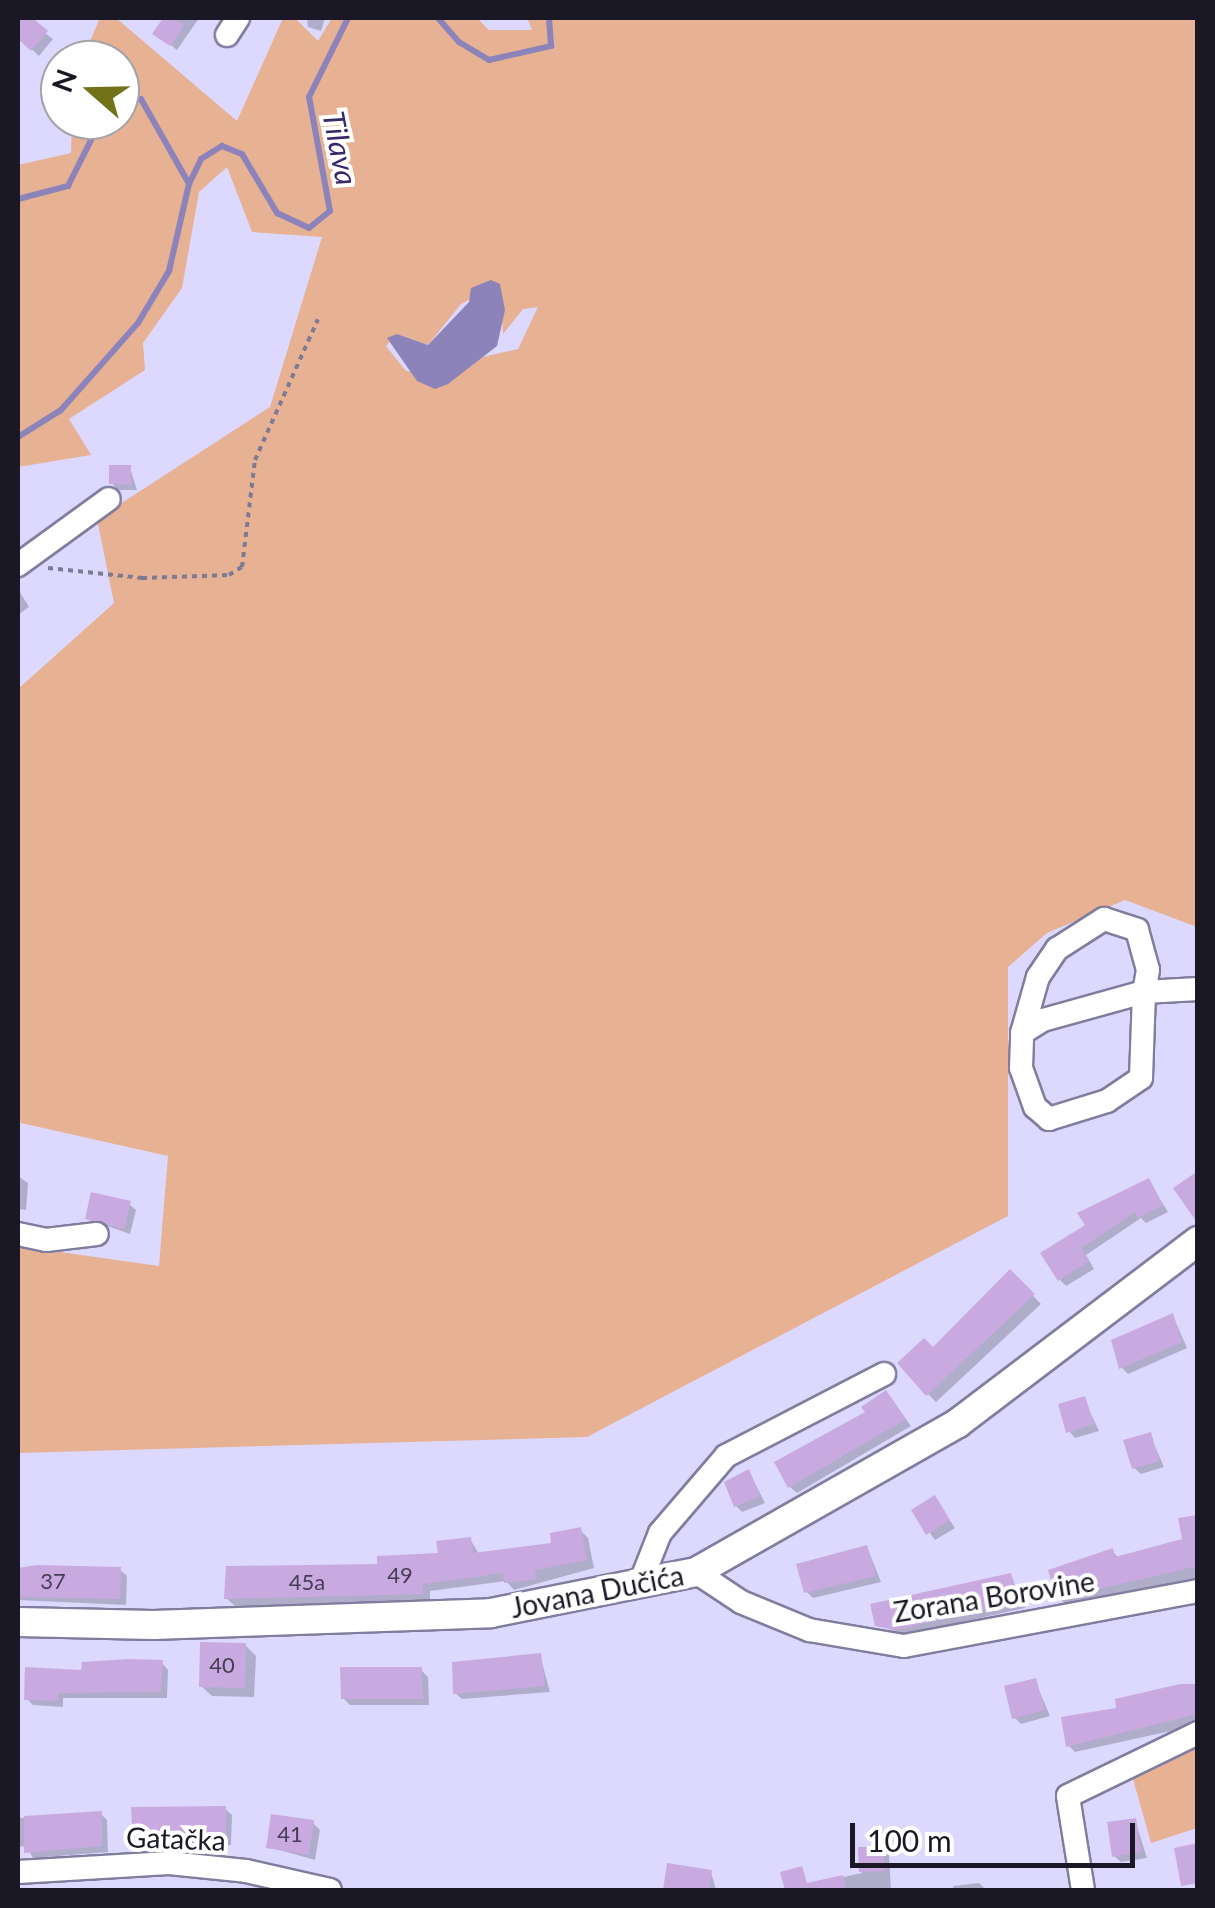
<!DOCTYPE html>
<html>
<head>
<meta charset="utf-8">
<style>
	body { margin:0 }
	#map { position:relative; width:1215px; height:1908px; overflow:hidden; background:#ddd9fe; font-family:Lato,sans-serif }
	div>[style] { position:absolute }
	[style*='--x'] { left:calc(var(--x)*1px); top:calc(var(--y)*1px); width:calc(var(--w)*1px); rotate:calc(var(--a)*1deg) }
	.green>* { inset:0; background:#e7b193 }
	.water>* { inset:0; background:#8b83ba }
	.shadow>* { inset:0; background:#0003 }
	.stream>* { height:6px; margin:-3px; padding:0 3px; transform-origin:3px; border-radius:3px; background:#8b83ba }
	.building>* { inset:0; background:#c9aae0 }
	.path>* { height:4px; margin-top:-2px; transform-origin:0; background:repeating-linear-gradient(90deg,#7d7a93 0 5px,transparent 0 10px) }
	.roads { filter:drop-shadow(2px 0 #807d9e) drop-shadow(-2px 0 #807d9e) drop-shadow(0 2px #807d9e) drop-shadow(0 -2px #807d9e) }
	.minor>* { height:22px; margin:-11px; padding:0 11px; transform-origin:11px; border-radius:11px; background:#fff }
	.major>* { height:28px; margin:-14px; padding:0 14px; transform-origin:14px; border-radius:14px; background:#fff }
	span { translate:-50% -50%; white-space:nowrap; text-align:center; line-height:1.15; -webkit-text-stroke:8px #fff; paint-order:stroke }
	.number-label { font-size:22px; color:#463c54 }
	.number-label span { -webkit-text-stroke-width:0 }
	.street-label { font-size:28px; color:#1a1825 }
	.water-label { font-size:30px; color:#38286b; font-style:italic }
	.frame { position:absolute; inset:0; border:20px solid #1a1825; pointer-events:none }
	.north { position:absolute; left:40px; top:40px; width:100px; height:100px; box-sizing:border-box; background:#fff; border:2px solid #a3a3a8; border-radius:50%; rotate:290deg; font-size:28px; font-weight:700; line-height:40px; text-align:center; color:#1a1825 }
	.north::after { content:''; display:block; margin:auto; width:35px; height:45px; background:#727318; clip-path:polygon(50% 0,100% 100%,50% 72%,0 100%) }
	.scale { position:absolute; left:850px; top:1823px; width:285px; height:45px; box-sizing:border-box; border:5px solid #1a1825; border-top:0; padding-left:12px; font-size:30px; line-height:35px; white-space:nowrap; color:#1a1825; -webkit-text-stroke:8px #fff; paint-order:stroke }
</style>
</head>
<body>
<div id="map">
	<div class="green">
		<div style="clip-path:polygon(evenodd,100px 18px,116px 18px,237px 121px,283px 18px,295px 18px,318px 41px,332px 18px,477px 18px,489px 30px,532px 30px,527px 18px,1197px 18px,1197px 927px,1125px 900px,1047px 933px,1008px 967px,1008px 1216px,587px 1437px,18px 1453px,18px 1246px,159px 1266px,168px 1156px,21px 1123px,18px 1115px,18px 689px,114px 603px,97px 519px,270px 407px,322px 237px,252px 232px,227px 167px,199px 192px,182px 288px,143px 343px,145px 370px,69px 419px,91px 455px,18px 467px,18px 165px,71px 153px,72px 120px,120px 120px,120px 60px,82px 60px,100px 18px,500px 284px,503px 334px,523px 309px,538px 307px,518px 349px,474px 359px,458px 375px,406px 371px,386px 346px,397px 334px,428px 345px,461px 304px,500px 284px)"></div>
		<div style="clip-path:polygon(1197px 1748px,1197px 1828px,1151px 1843px,1133px 1779px)"></div>
	</div>
	<div class="water">
		<div style="clip-path:polygon(491px 280px,500px 284px,505px 310px,497px 346px,448px 384px,435px 389px,417px 381px,387px 338px,397px 334px,428px 345px,469px 302px,471px 288px)"></div>
	</div>
	<div class="shadow">
		<div style="clip-path:polygon(24px 18px,53px 39px,39px 56px,18px 37px)"></div>
		<div style="clip-path:polygon(170px 18px,199px 18px,177px 50px,156px 33px)"></div>
		<div style="clip-path:polygon(307px 18px,325px 18px,321px 31px,308px 27px)"></div>
		<div style="clip-path:polygon(130px 468px,137px 490px,118px 490px,112px 483px)"></div>
		<div style="clip-path:polygon(18px 589px,29px 607px,18px 615px)"></div>
		<div style="clip-path:polygon(18px 1176px,28px 1183px,26px 1210px,18px 1209px)"></div>
		<div style="clip-path:polygon(1149px 1181px,1168px 1212px,1146px 1223px,1141px 1218px,1086px 1255px,1094px 1269px,1066px 1286px,1060px 1280px,1089px 1226px,1081px 1214px)"></div>
		<div style="clip-path:polygon(129px 1204px,136px 1210px,130px 1234px,87px 1219px)"></div>
		<div style="clip-path:polygon(1010px 1272px,1041px 1304px,936px 1402px,928px 1394px,933px 1350px)"></div>
		<div style="clip-path:polygon(1173px 1316px,1187px 1348px,1128px 1374px,1121px 1367px)"></div>
		<div style="clip-path:polygon(1084px 1399px,1099px 1431px,1075px 1438px,1069px 1431px)"></div>
		<div style="clip-path:polygon(892px 1400px,911px 1426px,797px 1493px,790px 1487px,868px 1413px)"></div>
		<div style="clip-path:polygon(1150px 1435px,1164px 1467px,1141px 1474px,1134px 1468px)"></div>
		<div style="clip-path:polygon(749px 1472px,765px 1503px,742px 1512px,736px 1506px)"></div>
		<div style="clip-path:polygon(935px 1498px,955px 1528px,935px 1540px,914px 1511px)"></div>
		<div style="clip-path:polygon(1198px 1517px,1198px 1579px,1066px 1605px,1058px 1597px,1112px 1551px,1119px 1558px,1185px 1541px)"></div>
		<div style="clip-path:polygon(580px 1530px,588px 1538px,594px 1568px,514px 1590px,506px 1581px,430px 1591px,430px 1601px,235px 1606px,226px 1598px,440px 1556px,470px 1539px,479px 1554px,554px 1545px)"></div>
		<div style="clip-path:polygon(867px 1547px,881px 1582px,813px 1598px,806px 1591px)"></div>
		<div style="clip-path:polygon(18px 1569px,120px 1570px,127px 1576px,126px 1605px,18px 1600px)"></div>
		<div style="clip-path:polygon(1010px 1576px,1025px 1608px,905px 1635px,878px 1625px)"></div>
		<div style="clip-path:polygon(245px 1645px,256px 1656px,254px 1697px,212px 1696px,201px 1686px)"></div>
		<div style="clip-path:polygon(540px 1655px,550px 1692px,462px 1699px,455px 1693px)"></div>
		<div style="clip-path:polygon(162px 1663px,168px 1670px,167px 1698px,63px 1698px,63px 1707px,33px 1705px,26px 1698px)"></div>
		<div style="clip-path:polygon(421px 1670px,428px 1677px,429px 1705px,350px 1705px,343px 1698px)"></div>
		<div style="clip-path:polygon(1035px 1681px,1050px 1716px,1021px 1724px,1014px 1717px)"></div>
		<div style="clip-path:polygon(1198px 1686px,1198px 1725px,1075px 1752px,1069px 1746px,1119px 1710px)"></div>
		<div style="clip-path:polygon(225px 1809px,232px 1815px,231px 1845px,142px 1850px,135px 1843px)"></div>
		<div style="clip-path:polygon(101px 1814px,107px 1820px,108px 1852px,33px 1858px,26px 1846px,18px 1847px,18px 1818px)"></div>
		<div style="clip-path:polygon(1135px 1820px,1147px 1858px,1121px 1862px,1114px 1856px)"></div>
		<div style="clip-path:polygon(313px 1823px,320px 1830px,315px 1860px,269px 1847px)"></div>
		<div style="clip-path:polygon(882px 1849px,889px 1855px,891px 1890px,823px 1890px,821px 1882px,862px 1873px,861px 1850px)"></div>
		<div style="clip-path:polygon(669px 1866px,711px 1872px,716px 1890px,666px 1890px)"></div>
		<div style="clip-path:polygon(979px 1883px,986px 1890px,954px 1890px,953px 1886px)"></div>
	</div>
	<div class="stream">
		<div style="--x:438;--y:18;--w:32;--a:49"></div>
		<div style="--x:459;--y:42;--w:35;--a:31"></div>
		<div style="--x:489;--y:60;--w:64;--a:-12.7"></div>
		<div style="--x:551;--y:46;--w:28;--a:-94"></div>
		<div style="--x:120;--y:102;--w:21;--a:-8"></div>
		<div style="--x:141;--y:99;--w:98;--a:60.5"></div>
		<div style="--x:189;--y:184;--w:28;--a:-64"></div>
		<div style="--x:201;--y:159;--w:25;--a:-32"></div>
		<div style="--x:222;--y:146;--w:22;--a:22"></div>
		<div style="--x:242;--y:154;--w:69;--a:59.3"></div>
		<div style="--x:277;--y:213;--w:35;--a:25"></div>
		<div style="--x:309;--y:228;--w:27;--a:-39"></div>
		<div style="--x:330;--y:211;--w:116;--a:-100.4"></div>
		<div style="--x:309;--y:97;--w:88;--a:-63.7"></div>
		<div style="--x:18;--y:199;--w:52;--a:-14.6"></div>
		<div style="--x:68;--y:186;--w:74;--a:-63.4"></div>
		<div style="--x:18;--y:437;--w:51;--a:-32.1"></div>
		<div style="--x:61;--y:410;--w:116;--a:-48.5"></div>
		<div style="--x:138;--y:323;--w:61;--a:-59.2"></div>
		<div style="--x:169;--y:271;--w:89;--a:-77.1"></div>
	</div>
	<div class="building">
		<div style="clip-path:polygon(18px 18px,33px 18px,48px 31px,31px 51px,18px 39px)"></div>
		<div style="clip-path:polygon(163px 18px,185px 24px,170px 46px,152px 34px)"></div>
		<div style="clip-path:polygon(109px 465px,131px 465px,131px 485px,109px 484px)"></div>
		<div style="clip-path:polygon(1198px 1171px,1198px 1224px,1173px 1188px)"></div>
		<div style="clip-path:polygon(1149px 1178px,1163px 1205px,1138px 1218px,1135px 1212px,1081px 1248px,1089px 1261px,1058px 1281px,1040px 1253px,1085px 1225px,1077px 1213px)"></div>
		<div style="clip-path:polygon(91px 1192px,131px 1201px,124px 1229px,85px 1219px)"></div>
		<div style="clip-path:polygon(1010px 1269px,1035px 1294px,926px 1396px,897px 1363px,924px 1338px,933px 1347px)"></div>
		<div style="clip-path:polygon(1173px 1313px,1182px 1342px,1119px 1369px,1111px 1340px)"></div>
		<div style="clip-path:polygon(886px 1390px,906px 1419px,788px 1488px,774px 1462px,865px 1412px,861px 1407px)"></div>
		<div style="clip-path:polygon(1085px 1396px,1094px 1424px,1066px 1433px,1058px 1404px)"></div>
		<div style="clip-path:polygon(1151px 1432px,1159px 1461px,1132px 1469px,1123px 1440px)"></div>
		<div style="clip-path:polygon(749px 1469px,760px 1496px,734px 1507px,724px 1482px)"></div>
		<div style="clip-path:polygon(935px 1495px,950px 1520px,926px 1535px,911px 1510px)"></div>
		<div style="clip-path:polygon(1198px 1515px,1198px 1566px,1056px 1599px,1048px 1570px,1113px 1548px,1115px 1557px,1182px 1539px,1178px 1518px)"></div>
		<div style="clip-path:polygon(581px 1527px,587px 1560px,535px 1570px,536px 1579px,504px 1583px,503px 1573px,423px 1584px,423px 1594px,224px 1599px,226px 1566px,377px 1564px,377px 1556px,438px 1553px,436px 1541px,471px 1537px,473px 1553px,551px 1543px,550px 1533px)"></div>
		<div style="clip-path:polygon(867px 1545px,876px 1576px,804px 1593px,796px 1564px)"></div>
		<div style="clip-path:polygon(37px 1565px,121px 1567px,120px 1599px,18px 1597px,18px 1568px)"></div>
		<div style="clip-path:polygon(1011px 1573px,1020px 1601px,896px 1630px,875px 1626px,870px 1604px)"></div>
		<div style="clip-path:polygon(200px 1642px,246px 1643px,245px 1688px,199px 1687px)"></div>
		<div style="clip-path:polygon(541px 1653px,545px 1686px,453px 1694px,452px 1662px)"></div>
		<div style="clip-path:polygon(129px 1659px,163px 1660px,161px 1692px,58px 1693px,57px 1701px,24px 1700px,25px 1667px,81px 1670px,82px 1662px)"></div>
		<div style="clip-path:polygon(340px 1667px,422px 1667px,423px 1699px,341px 1699px)"></div>
		<div style="clip-path:polygon(1036px 1678px,1045px 1710px,1012px 1719px,1004px 1686px)"></div>
		<div style="clip-path:polygon(1180px 1684px,1198px 1684px,1198px 1714px,1066px 1747px,1061px 1717px,1116px 1708px,1115px 1699px)"></div>
		<div style="clip-path:polygon(226px 1806px,226px 1840px,133px 1844px,131px 1807px)"></div>
		<div style="clip-path:polygon(102px 1811px,102px 1846px,24px 1853px,24px 1816px)"></div>
		<div style="clip-path:polygon(271px 1814px,314px 1820px,309px 1855px,266px 1848px)"></div>
		<div style="clip-path:polygon(1136px 1818px,1141px 1852px,1112px 1857px,1107px 1822px)"></div>
		<div style="clip-path:polygon(1198px 1843px,1198px 1883px,1181px 1886px,1174px 1848px)"></div>
		<div style="clip-path:polygon(883px 1846px,885px 1871px,859px 1872px,858px 1847px)"></div>
		<div style="clip-path:polygon(667px 1863px,712px 1870px,709px 1890px,663px 1890px)"></div>
		<div style="clip-path:polygon(802px 1866px,807px 1883px,843px 1875px,847px 1890px,785px 1890px,780px 1872px)"></div>
	</div>
	<div class="path">
		<div style="--x:48;--y:568;--w:95;--a:6.1"></div>
		<div style="--x:142;--y:578;--w:87;--a:-2"></div>
		<div style="--x:229;--y:575;--w:15;--a:-32"></div>
		<div style="--x:242;--y:567;--w:108;--a:-83.1"></div>
		<div style="--x:255;--y:460;--w:154;--a:-65.9"></div>
	</div>
	<div class="roads">
		<div class="minor">
			<div style="--x:227;--y:35;--w:20;--a:-57"></div>
			<div style="--x:18;--y:565;--w:112;--a:-36"></div>
			<div style="--x:1022;--y:1033;--w:58;--a:-74.1"></div>
			<div style="--x:1038;--y:977;--w:34;--a:-56"></div>
			<div style="--x:1057;--y:949;--w:56;--a:-32.6"></div>
			<div style="--x:1104;--y:919;--w:35;--a:18"></div>
			<div style="--x:1137;--y:930;--w:41;--a:74.6"></div>
			<div style="--x:1148;--y:970;--w:22;--a:100"></div>
			<div style="--x:1144;--y:992;--w:86;--a:92"></div>
			<div style="--x:1141;--y:1078;--w:41;--a:145.9"></div>
			<div style="--x:1107;--y:1101;--w:61;--a:162.8"></div>
			<div style="--x:1049;--y:1119;--w:18;--a:-139"></div>
			<div style="--x:1035;--y:1107;--w:41;--a:-109.7"></div>
			<div style="--x:1021;--y:1068;--w:35;--a:-88"></div>
			<div style="--x:1022;--y:1033;--w:25;--a:-32"></div>
			<div style="--x:1043;--y:1020;--w:105;--a:-15.5"></div>
			<div style="--x:1144;--y:992;--w:54;--a:-3.2"></div>
			<div style="--x:18;--y:1234;--w:29;--a:12"></div>
			<div style="--x:46;--y:1240;--w:51;--a:-6.7"></div>
			<div style="--x:696;--y:1572;--w:54;--a:33.7"></div>
			<div style="--x:741;--y:1602;--w:74;--a:22.4"></div>
			<div style="--x:809;--y:1630;--w:96;--a:9.6"></div>
			<div style="--x:904;--y:1646;--w:299;--a:-10.6"></div>
			<div style="--x:641;--y:1581;--w:52;--a:-68.4"></div>
			<div style="--x:660;--y:1533;--w:101;--a:-49.4"></div>
			<div style="--x:726;--y:1456;--w:178;--a:-27.4"></div>
			<div style="--x:18;--y:1872;--w:151;--a:-3.4"></div>
			<div style="--x:169;--y:1863;--w:77;--a:5.9"></div>
			<div style="--x:246;--y:1871;--w:86;--a:12.7"></div>
			<div style="--x:1083;--y:1890;--w:95;--a:-99.1"></div>
			<div style="--x:1068;--y:1796;--w:144;--a:-25.9"></div>
		</div>
		<div class="major">
			<div style="--x:18;--y:1622;--w:135;--a:1.3"></div>
			<div style="--x:153;--y:1625;--w:338;--a:-2"></div>
			<div style="--x:491;--y:1613;--w:209;--a:-11.3"></div>
			<div style="--x:696;--y:1572;--w:301;--a:-29.6"></div>
			<div style="--x:958;--y:1423;--w:301;--a:-37.2"></div>
		</div>
	</div>
	<div class="number-label">
		<span style="left:400px;top:1575px">49</span>
		<span style="left:53px;top:1581px">37</span>
		<span style="left:307px;top:1582px">45a</span>
		<span style="left:222px;top:1665px">40</span>
		<span style="left:290px;top:1834px">41</span>
	</div>
	<div class="street-label">
		<span style="left:597px;top:1591px;rotate:-11deg">Jovana Dučića</span>
		<span style="left:994px;top:1596px;rotate:-9deg">Zorana Borovine</span>
		<span style="left:176px;top:1838px;rotate:2deg">Gatačka</span>
	</div>
	<div class="water-label">
		<span style="left:341px;top:148px;rotate:79deg">Tilava</span>
	</div>
	<div class="frame"></div>
	<div class="north">N</div>
	<div class="scale">100 m</div>
</div>
</body>
</html>
